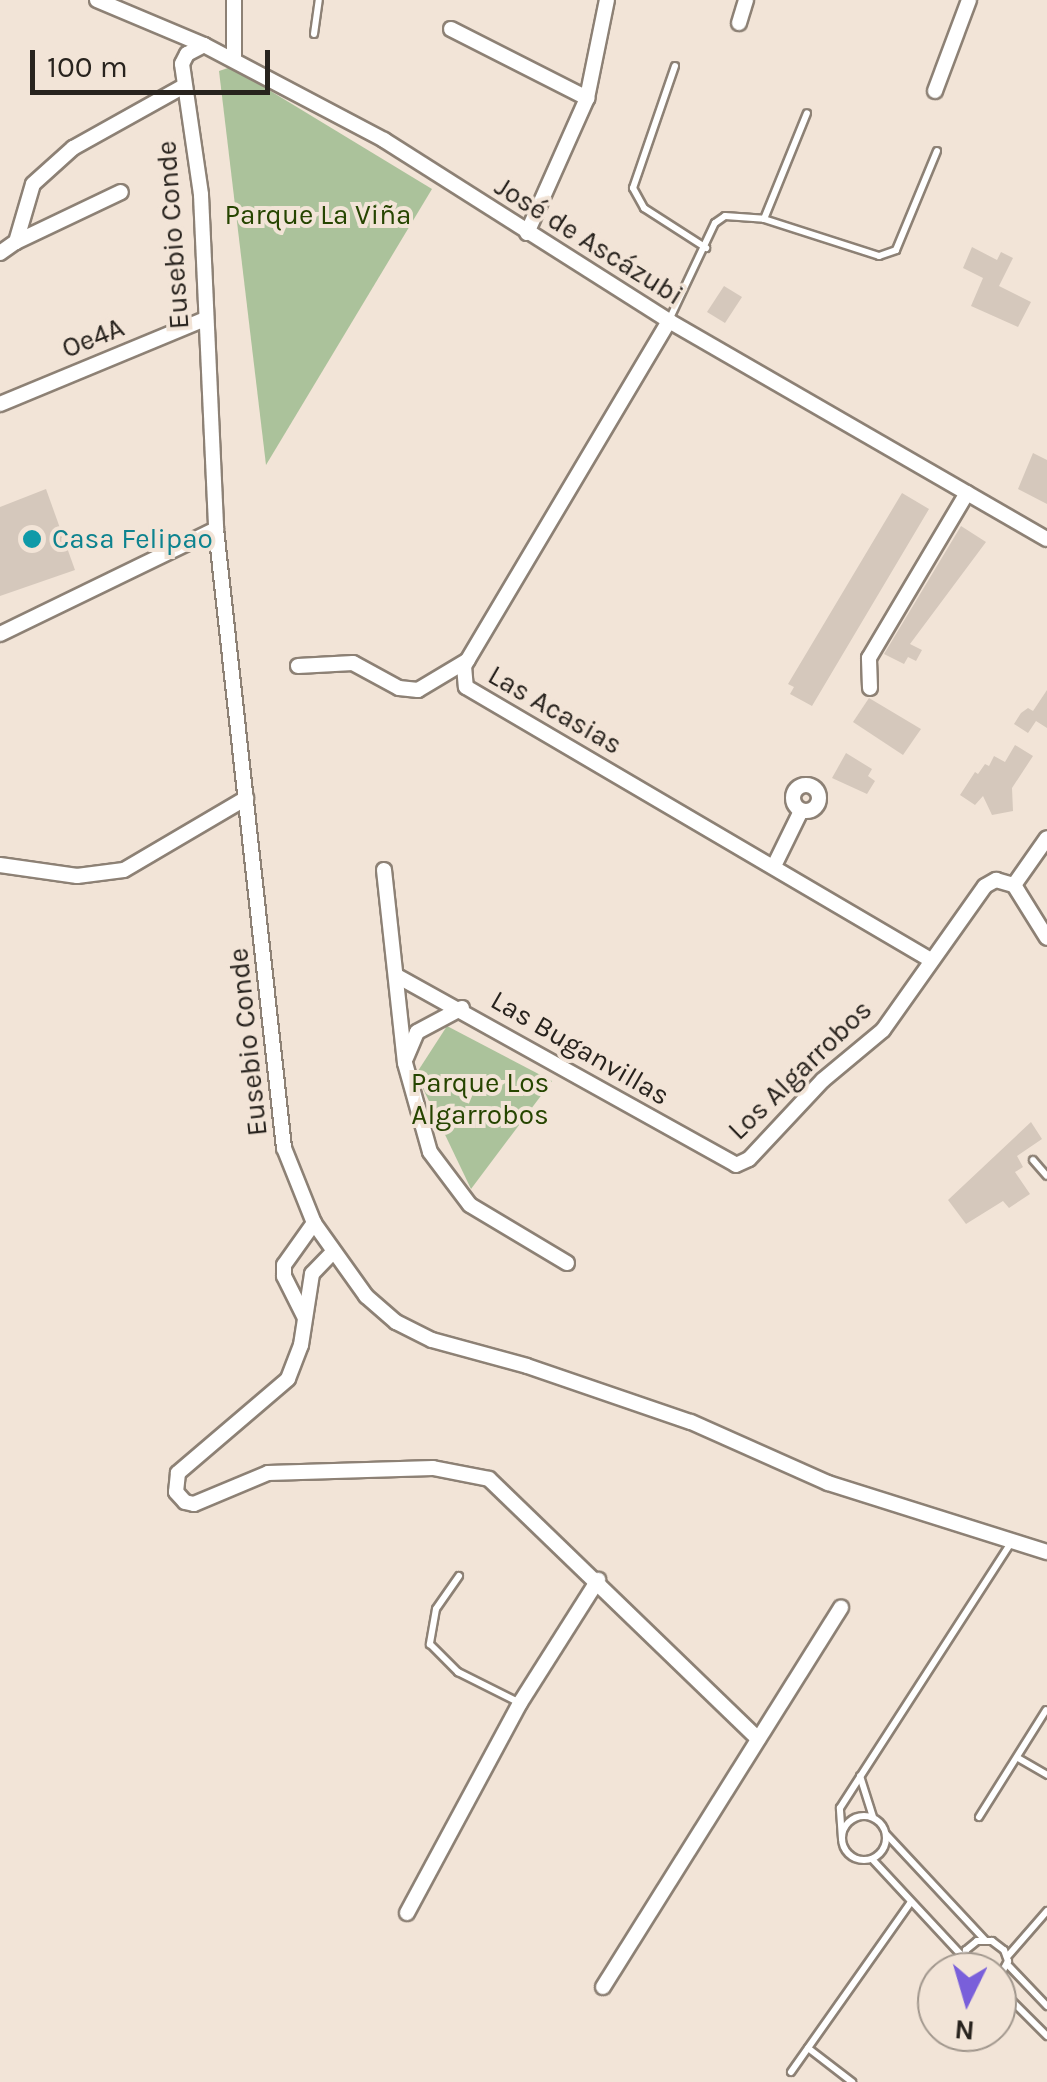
<!DOCTYPE html>
<html>
<head>
<meta charset="utf-8">
<style>
	body { margin:0 }
	#map { position:relative; width:1047px; height:2082px; overflow:hidden; background:#f2e4d7; font-family:Karla,sans-serif }
	div>[style] { position:absolute }
	[style*='--x'] { left:calc(var(--x)*1px); top:calc(var(--y)*1px); width:calc(var(--w)*1px); rotate:calc(var(--a)*1deg) }
	.green>* { inset:0; background:#abc29b }
	.building>* { inset:0; background:#d5c8bc }
	.roads { filter:drop-shadow(2px 0 #8d8175) drop-shadow(-2px 0 #8d8175) drop-shadow(0 2px #8d8175) drop-shadow(0 -2px #8d8175) }
	.service>* { height:6px; margin:-3px; padding:0 3px; transform-origin:3px; border-radius:3px; background:#fff }
	.service>.ring { margin:-3px; padding:0; box-sizing:content-box; background:none; border:6px solid #fff; border-radius:50% }
	.minor>* { height:14px; margin:-7px; padding:0 7px; transform-origin:7px; border-radius:7px; background:#fff }
	.minor>.ring { margin:-7px; padding:0; box-sizing:content-box; background:none; border:14px solid #fff; border-radius:50% }
	.dots>* { width:28px; height:28px; translate:-50% -50%; box-sizing:border-box; border:5px solid #f2e4d7; border-radius:50% }
	span { translate:-50% -50%; white-space:nowrap; text-align:center; line-height:1.15; -webkit-text-stroke:8px #f2e4d7; paint-order:stroke }
	.park-label { font-size:28px; color:#264500 }
	.street-label { font-size:28px; color:#28231e }
	.culture-label { font-size:28px; color:#0d838f }
	.left { translate:0 -50%; text-align:left }
	.north { position:absolute; left:917px; top:1952px; width:100px; height:100px; box-sizing:border-box; background:#f2e4d7; border:2px solid #a1978d; border-radius:50%; rotate:185deg; font-size:28px; font-weight:700; line-height:40px; text-align:center; color:#28231e }
	.north::after { content:''; display:block; margin:auto; width:35px; height:45px; background:#795fda; clip-path:polygon(50% 0,100% 100%,50% 72%,0 100%) }
	.scale { position:absolute; left:30px; top:50px; width:240px; height:45px; box-sizing:border-box; border:5px solid #28231e; border-top:0; padding-left:12px; font-size:30px; line-height:35px; white-space:nowrap; color:#28231e; -webkit-text-stroke:8px #f2e4d7; paint-order:stroke }
</style>
</head>
<body>
<div id="map">
	<div class="green">
		<div style="clip-path:polygon(231px 67px,432px 189px,266px 465px,219px 71px)"></div>
		<div style="clip-path:polygon(447px 1026px,552px 1081px,471px 1189px,416px 1074px)"></div>
	</div>
	<div class="building">
		<div style="clip-path:polygon(972px 247px,997px 260px,1001px 252px,1013px 258px,999px 286px,1031px 302px,1018px 327px,971px 306px,983px 278px,963px 268px)"></div>
		<div style="clip-path:polygon(724px 286px,742px 297px,725px 323px,707px 312px)"></div>
		<div style="clip-path:polygon(1033px 453px,1047px 460px,1047px 504px,1018px 489px)"></div>
		<div style="clip-path:polygon(46px 489px,75px 570px,0 596px,0 507px)"></div>
		<div style="clip-path:polygon(902px 493px,929px 509px,812px 706px,790px 694px,794px 687px,788px 684px)"></div>
		<div style="clip-path:polygon(961px 526px,986px 542px,910px 644px,922px 650px,916px 661px,908px 657px,904px 664px,884px 654px)"></div>
		<div style="clip-path:polygon(1047px 690px,1047px 728px,1036px 721px,1028px 733px,1014px 724px,1021px 713px,1028px 708px,1033px 711px)"></div>
		<div style="clip-path:polygon(869px 698px,921px 729px,903px 755px,853px 722px)"></div>
		<div style="clip-path:polygon(1015px 745px,1033px 756px,1012px 788px,1013px 811px,992px 815px,983px 796px,975px 805px,960px 795px,975px 772px,978px 774px,985px 764px,989px 766px,994px 756px,1005px 762px)"></div>
		<div style="clip-path:polygon(846px 753px,872px 769px,868px 776px,875px 781px,867px 794px,832px 778px)"></div>
		<div style="clip-path:polygon(1031px 1122px,1042px 1139px,1017px 1156px,1023px 1167px,1015px 1172px,1030px 1194px,1009px 1208px,1003px 1201px,966px 1224px,948px 1200px)"></div>
	</div>
	<div class="roads">
		<div class="service">
			<div style="--x:314;--y:34;--w:34;--a:-82"></div>
			<div style="--x:675;--y:66;--w:129;--a:109"></div>
			<div style="--x:633;--y:188;--w:23;--a:61"></div>
			<div style="--x:644;--y:208;--w:74;--a:32.8"></div>
			<div style="--x:764;--y:219;--w:114;--a:-67.9"></div>
			<div style="--x:670;--y:318;--w:105;--a:-64.7"></div>
			<div style="--x:715;--y:223;--w:12;--a:-35"></div>
			<div style="--x:725;--y:216;--w:39;--a:4"></div>
			<div style="--x:764;--y:219;--w:121;--a:17.8"></div>
			<div style="--x:879;--y:256;--w:18;--a:-19"></div>
			<div style="--x:896;--y:250;--w:107;--a:-67.5"></div>
			<div style="--x:1033;--y:1160;--w:21;--a:49"></div>
			<div style="--x:459;--y:1576;--w:40;--a:124.9"></div>
			<div style="--x:436;--y:1609;--w:36;--a:100"></div>
			<div style="--x:430;--y:1644;--w:40;--a:45"></div>
			<div style="--x:458;--y:1672;--w:67;--a:26.6"></div>
			<div style="--x:1018;--y:1758;--w:34;--a:30"></div>
			<div style="--x:860;--y:1776;--w:43;--a:72.4"></div>
			<div class="ring" style="left:842px;top:1816px;width:38px;height:38px"></div>
			<div style="--x:979;--y:1817;--w:126;--a:-57.9"></div>
			<div style="--x:887;--y:1835;--w:144;--a:47"></div>
			<div style="--x:842;--y:1839;--w:31;--a:-94"></div>
			<div style="--x:840;--y:1808;--w:314;--a:-57.2"></div>
			<div style="--x:872;--y:1859;--w:134;--a:47.1"></div>
			<div style="--x:1007;--y:1957;--w:61;--a:-49"></div>
			<div style="--x:1008;--y:1965;--w:57;--a:46.4"></div>
			<div style="--x:964;--y:1972;--w:22;--a:-85"></div>
			<div style="--x:966;--y:1950;--w:14;--a:-39"></div>
			<div style="--x:977;--y:1941;--w:15;--a:0"></div>
			<div style="--x:992;--y:1941;--w:15;--a:37"></div>
			<div style="--x:1004;--y:1950;--w:12;--a:70"></div>
			<div style="--x:1008;--y:1961;--w:24;--a:118"></div>
			<div style="--x:997;--y:1986;--w:71;--a:45"></div>
			<div style="--x:808;--y:2048;--w:56;--a:37.7"></div>
			<div style="--x:791;--y:2072;--w:208;--a:-54.8"></div>
		</div>
		<div class="minor">
			<div style="--x:97;--y:0;--w:116;--a:22.8"></div>
			<div style="--x:204;--y:45;--w:204;--a:27.8"></div>
			<div style="--x:384;--y:140;--w:338;--a:32.4"></div>
			<div style="--x:669;--y:321;--w:436;--a:30"></div>
			<div style="--x:739;--y:23;--w:24;--a:-73"></div>
			<div style="--x:451;--y:29;--w:153;--a:26.9"></div>
			<div style="--x:204;--y:45;--w:19;--a:152"></div>
			<div style="--x:187;--y:54;--w:11;--a:117"></div>
			<div style="--x:182;--y:64;--w:132;--a:81.7"></div>
			<div style="--x:201;--y:195;--w:334;--a:87.4"></div>
			<div style="--x:216;--y:529;--w:623;--a:83.73"></div>
			<div style="--x:284;--y:1148;--w:81;--a:68.2"></div>
			<div style="--x:314;--y:1223;--w:90;--a:54.5"></div>
			<div style="--x:366;--y:1296;--w:40;--a:41"></div>
			<div style="--x:396;--y:1322;--w:40;--a:26.6"></div>
			<div style="--x:432;--y:1340;--w:98;--a:15.3"></div>
			<div style="--x:527;--y:1366;--w:173;--a:18.9"></div>
			<div style="--x:691;--y:1422;--w:150;--a:24"></div>
			<div style="--x:828;--y:1483;--w:230;--a:17.5"></div>
			<div style="--x:234;--y:60;--w:60;--a:-90"></div>
			<div style="--x:935;--y:91;--w:97;--a:-69.5"></div>
			<div style="--x:527;--y:233;--w:148;--a:-66"></div>
			<div style="--x:587;--y:98;--w:100;--a:-78.5"></div>
			<div style="--x:16;--y:242;--w:116;--a:-25.5"></div>
			<div style="--x:0;--y:253;--w:19;--a:-35"></div>
			<div style="--x:16;--y:242;--w:60;--a:-73.7"></div>
			<div style="--x:33;--y:184;--w:54;--a:-42"></div>
			<div style="--x:73;--y:148;--w:127;--a:-29.2"></div>
			<div style="--x:669;--y:321;--w:401;--a:120.7"></div>
			<div style="--x:464;--y:666;--w:21;--a:85"></div>
			<div style="--x:466;--y:687;--w:539;--a:30.42"></div>
			<div style="--x:0;--y:404;--w:222;--a:-22.5"></div>
			<div style="--x:0;--y:634;--w:240;--a:-25.9"></div>
			<div style="--x:298;--y:666;--w:55;--a:-3.1"></div>
			<div style="--x:353;--y:663;--w:52;--a:28.5"></div>
			<div style="--x:399;--y:688;--w:19;--a:6"></div>
			<div style="--x:418;--y:690;--w:58;--a:-31"></div>
			<div style="--x:870;--y:688;--w:30;--a:-92"></div>
			<div style="--x:869;--y:658;--w:192;--a:-59.3"></div>
			<div class="ring" style="left:793px;top:785px;width:12px;height:12px"></div>
			<div style="--x:0;--y:865;--w:78;--a:8.1"></div>
			<div style="--x:77;--y:876;--w:47;--a:-7.3"></div>
			<div style="--x:124;--y:870;--w:142;--a:-30.5"></div>
			<div style="--x:774;--y:866;--w:61;--a:-63.9"></div>
			<div style="--x:384;--y:870;--w:194;--a:83.8"></div>
			<div style="--x:405;--y:1063;--w:92;--a:74.3"></div>
			<div style="--x:430;--y:1152;--w:66;--a:53"></div>
			<div style="--x:470;--y:1205;--w:113;--a:30.9"></div>
			<div style="--x:1014;--y:885;--w:62;--a:58.1"></div>
			<div style="--x:1014;--y:885;--w:57;--a:-54.9"></div>
			<div style="--x:397;--y:976;--w:388;--a:29.1"></div>
			<div style="--x:736;--y:1165;--w:14;--a:-25"></div>
			<div style="--x:749;--y:1159;--w:108;--a:-46.9"></div>
			<div style="--x:823;--y:1080;--w:78;--a:-39.8"></div>
			<div style="--x:883;--y:1030;--w:176;--a:-54.7"></div>
			<div style="--x:985;--y:886;--w:13;--a:-29"></div>
			<div style="--x:996;--y:880;--w:19;--a:16"></div>
			<div style="--x:406;--y:1058;--w:28;--a:-67"></div>
			<div style="--x:417;--y:1032;--w:51;--a:-28.1"></div>
			<div style="--x:332;--y:1253;--w:29;--a:134"></div>
			<div style="--x:312;--y:1274;--w:72;--a:98.8"></div>
			<div style="--x:301;--y:1345;--w:36;--a:111"></div>
			<div style="--x:288;--y:1379;--w:145;--a:139.5"></div>
			<div style="--x:178;--y:1473;--w:19;--a:96"></div>
			<div style="--x:176;--y:1492;--w:13;--a:48"></div>
			<div style="--x:185;--y:1502;--w:9;--a:13"></div>
			<div style="--x:194;--y:1504;--w:80;--a:-22.7"></div>
			<div style="--x:268;--y:1473;--w:165;--a:-1.7"></div>
			<div style="--x:433;--y:1468;--w:57;--a:11.1"></div>
			<div style="--x:489;--y:1479;--w:374;--a:44"></div>
			<div style="--x:304;--y:1316;--w:45;--a:-116.6"></div>
			<div style="--x:284;--y:1276;--w:11;--a:-90"></div>
			<div style="--x:284;--y:1265;--w:52;--a:-54.5"></div>
			<div style="--x:407;--y:1913;--w:238;--a:-61.7"></div>
			<div style="--x:520;--y:1703;--w:146;--a:-57.6"></div>
			<div style="--x:603;--y:1987;--w:448;--a:-57.9"></div>
		</div>
	</div>
	<div class="dots">
		<div style="left:32px;top:539px;background:#0f9aa8"></div>
	</div>
	<div class="park-label">
		<span style="left:318px;top:215px">Parque La Viña</span>
		<span style="left:480px;top:1099px">Parque Los<br>Algarrobos</span>
	</div>
	<div class="street-label">
		<span style="left:173px;top:235px;rotate:-94deg">Eusebio Conde</span>
		<span style="left:589px;top:241px;rotate:32deg">José de Ascázubi</span>
		<span style="left:93px;top:338px;rotate:-22deg">Oe4A</span>
		<span style="left:555px;top:710px;rotate:30deg">Las Acasias</span>
		<span style="left:248px;top:1042px;rotate:-96deg">Eusebio Conde</span>
		<span style="left:580px;top:1048px;rotate:30deg">Las Buganvillas</span>
		<span style="left:800px;top:1070px;rotate:-44deg">Los Algarrobos</span>
	</div>
	<div class="culture-label">
		<span class="left" style="left:52px;top:539px">Casa Felipao</span>
	</div>
	<div class="north">N</div>
	<div class="scale">100 m</div>
</div>
</body>
</html>
